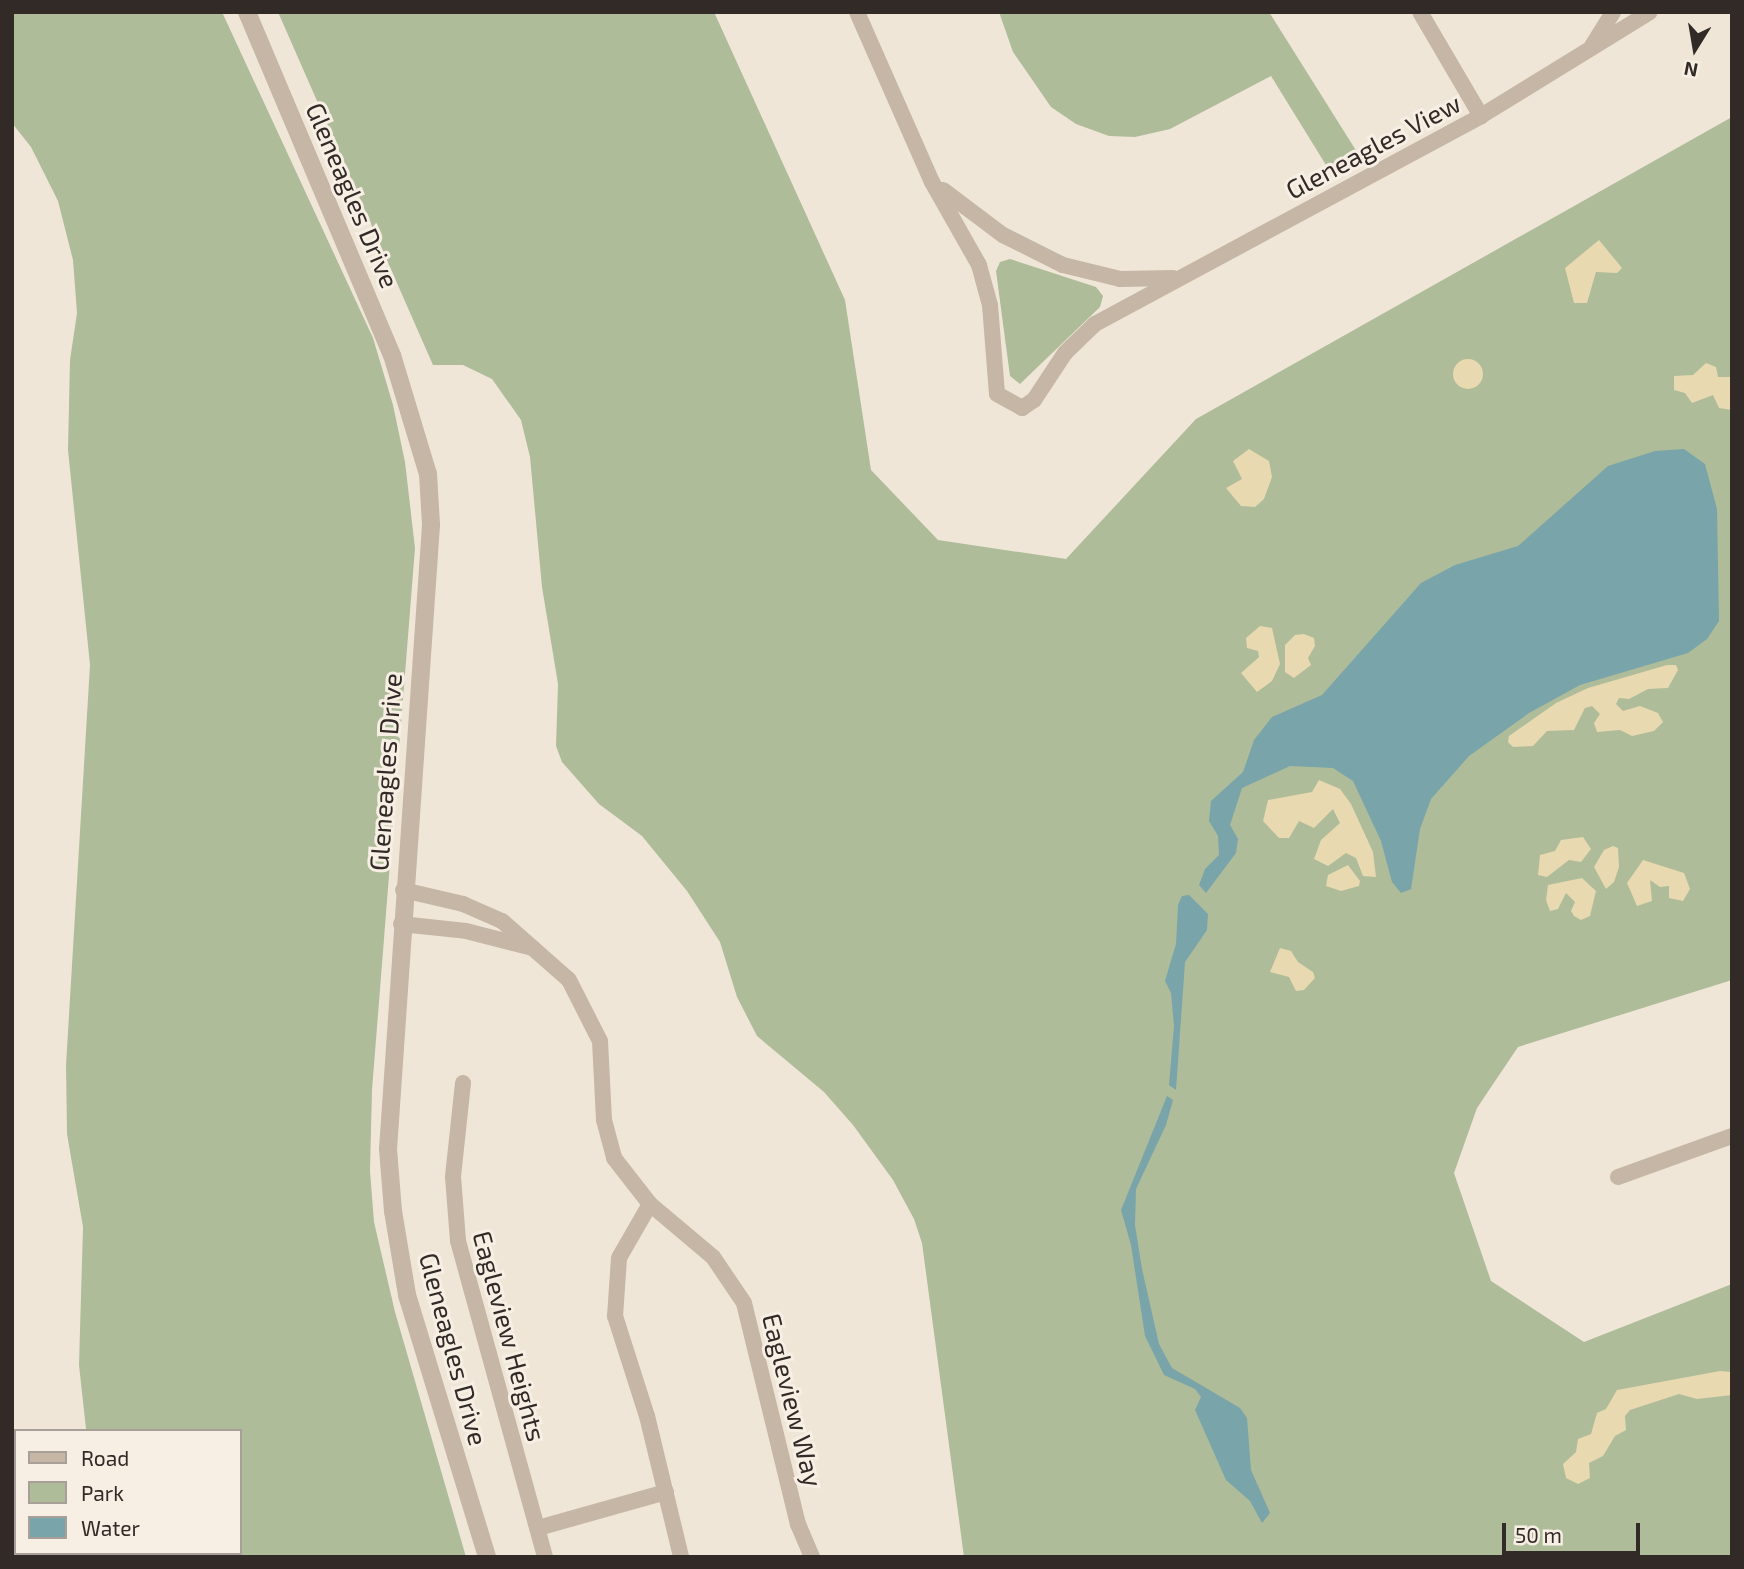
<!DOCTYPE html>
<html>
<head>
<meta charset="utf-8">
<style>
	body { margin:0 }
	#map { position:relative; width:1744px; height:1569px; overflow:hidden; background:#efe6d8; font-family:"Exo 2",sans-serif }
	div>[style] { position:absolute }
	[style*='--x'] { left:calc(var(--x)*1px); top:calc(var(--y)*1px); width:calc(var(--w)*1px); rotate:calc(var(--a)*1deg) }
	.green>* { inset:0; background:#aebc99 }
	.sand>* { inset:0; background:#e8d9b0 }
	.round { border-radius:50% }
	.water>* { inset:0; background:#79a4a9 }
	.minor>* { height:16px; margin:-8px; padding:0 8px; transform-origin:8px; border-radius:8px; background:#c5b6a5 }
	.tertiary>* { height:18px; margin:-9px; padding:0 9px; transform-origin:9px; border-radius:9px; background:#c5b6a5 }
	span { translate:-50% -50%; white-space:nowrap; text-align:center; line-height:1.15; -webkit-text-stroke:6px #f7efe4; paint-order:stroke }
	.street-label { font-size:26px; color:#322a26 }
	.frame { position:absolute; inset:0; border:14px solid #322a26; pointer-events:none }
	.legend { position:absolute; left:14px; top:1429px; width:228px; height:126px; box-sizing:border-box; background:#f7efe4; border:2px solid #a8a098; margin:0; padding:9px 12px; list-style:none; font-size:21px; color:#322a26 }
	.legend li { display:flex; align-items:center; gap:14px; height:35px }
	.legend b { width:35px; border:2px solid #a8a098 }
	.north { position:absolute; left:1660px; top:14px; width:70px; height:70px; -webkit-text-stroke:5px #f7efe4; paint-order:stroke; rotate:191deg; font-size:19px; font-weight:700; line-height:28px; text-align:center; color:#322a26 }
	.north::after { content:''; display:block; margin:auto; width:24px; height:32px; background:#322a26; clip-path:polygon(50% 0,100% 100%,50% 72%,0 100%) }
	.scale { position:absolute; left:1502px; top:1523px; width:138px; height:32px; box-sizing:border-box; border:4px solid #322a26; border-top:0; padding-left:9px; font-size:21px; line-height:24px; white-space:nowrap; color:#322a26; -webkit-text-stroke:5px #f7efe4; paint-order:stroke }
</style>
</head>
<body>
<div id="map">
	<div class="green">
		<div style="clip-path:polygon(12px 12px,222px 12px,373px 338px,393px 405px,405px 462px,415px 548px,372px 1090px,370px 1171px,374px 1222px,395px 1312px,466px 1557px,135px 1557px,133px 1553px,240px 1553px,240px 1431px,86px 1429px,79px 1365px,83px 1227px,67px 1134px,66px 1065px,90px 665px,68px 450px,70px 360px,77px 313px,73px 260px,58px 201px,31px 147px,12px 123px)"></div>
		<div style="clip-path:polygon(278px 12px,714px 12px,845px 300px,871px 470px,938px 540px,1066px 559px,1196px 419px,1732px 117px,1732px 980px,1518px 1047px,1477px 1108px,1454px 1173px,1491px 1281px,1584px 1342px,1732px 1284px,1732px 1557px,964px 1557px,922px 1243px,914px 1219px,893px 1180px,853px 1125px,824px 1092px,757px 1036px,737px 997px,720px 942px,687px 891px,642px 836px,599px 804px,562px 762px,556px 746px,558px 684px,542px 587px,530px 457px,521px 420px,492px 379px,463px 365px,433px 365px)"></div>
		<div style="clip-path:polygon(999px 12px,1269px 12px,1362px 160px,1334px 178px,1271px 76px,1170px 129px,1135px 137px,1109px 136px,1076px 124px,1051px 107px,1013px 52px)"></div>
		<div style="clip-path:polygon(1010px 259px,1096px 287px,1103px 296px,1100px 307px,1020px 384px,1010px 376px,996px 271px,1000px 262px)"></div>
	</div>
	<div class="sand">
		<div style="clip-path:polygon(1599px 240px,1622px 268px,1617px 273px,1596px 272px,1587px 303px,1574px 303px,1565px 268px)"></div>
		<div class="round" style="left:1453px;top:359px;width:30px;height:30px"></div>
		<div style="clip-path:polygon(1706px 363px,1716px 367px,1718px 377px,1732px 377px,1732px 410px,1719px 408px,1713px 395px,1692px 403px,1685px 393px,1674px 390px,1674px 376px,1693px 375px)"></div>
		<div style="clip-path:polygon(1249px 449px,1269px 461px,1272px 477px,1264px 499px,1255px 507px,1241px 506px,1226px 488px,1242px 479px,1233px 461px)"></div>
		<div style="clip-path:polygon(1260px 626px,1272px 628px,1280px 664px,1272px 681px,1257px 692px,1241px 673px,1259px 657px,1258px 651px,1247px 648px,1246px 638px)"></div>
		<div style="clip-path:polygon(1304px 634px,1314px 638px,1315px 646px,1308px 658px,1311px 665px,1294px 678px,1285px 672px,1285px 645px,1295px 635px)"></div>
		<div style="clip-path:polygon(1667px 665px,1676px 665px,1678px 670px,1668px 688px,1648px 689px,1629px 699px,1619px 698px,1616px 704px,1623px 711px,1640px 706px,1658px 713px,1663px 722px,1654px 731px,1632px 736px,1620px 730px,1597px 732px,1594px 723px,1600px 714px,1592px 706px,1585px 708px,1574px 730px,1547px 731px,1533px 746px,1513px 747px,1508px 742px,1509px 736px,1556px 703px,1588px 688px)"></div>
		<div style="clip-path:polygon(1319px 780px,1340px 789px,1351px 804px,1373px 852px,1376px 877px,1363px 876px,1356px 858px,1346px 853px,1328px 866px,1314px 859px,1321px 840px,1340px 823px,1333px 809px,1314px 828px,1299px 821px,1289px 838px,1279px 838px,1263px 821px,1268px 800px,1312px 792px)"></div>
		<div style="clip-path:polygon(1583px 837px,1591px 849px,1581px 862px,1569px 860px,1547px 877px,1538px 875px,1540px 855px,1555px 851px,1561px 840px)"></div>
		<div style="clip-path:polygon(1613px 846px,1618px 848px,1619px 867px,1614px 882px,1606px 889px,1594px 867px,1604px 850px)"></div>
		<div style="clip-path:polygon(1643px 860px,1684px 873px,1690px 889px,1683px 901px,1669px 898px,1669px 886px,1660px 887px,1650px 880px,1652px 901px,1637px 906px,1627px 883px)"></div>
		<div style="clip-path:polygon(1348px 865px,1360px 881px,1359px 886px,1341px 891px,1326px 886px,1328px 875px)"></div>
		<div style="clip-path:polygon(1582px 878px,1596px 891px,1590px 916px,1581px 920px,1574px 916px,1571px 911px,1575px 902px,1566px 893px,1558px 909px,1550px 911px,1546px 900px,1548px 885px)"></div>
		<div style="clip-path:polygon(1280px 948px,1291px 951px,1298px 962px,1313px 972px,1315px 978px,1304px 990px,1296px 991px,1289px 977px,1270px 972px)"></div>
		<div style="clip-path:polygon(1720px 1371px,1732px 1372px,1732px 1395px,1697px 1399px,1679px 1394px,1630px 1410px,1625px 1416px,1626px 1430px,1615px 1436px,1603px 1456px,1589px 1463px,1590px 1478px,1578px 1484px,1566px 1478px,1563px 1464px,1576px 1452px,1578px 1439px,1591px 1434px,1597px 1413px,1606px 1409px,1617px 1390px)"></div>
	</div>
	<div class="water">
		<div style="clip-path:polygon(1684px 449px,1705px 464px,1717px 509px,1719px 621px,1707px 639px,1688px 653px,1580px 685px,1529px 713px,1469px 756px,1431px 799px,1420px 829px,1411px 889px,1401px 893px,1392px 882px,1381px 841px,1353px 781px,1333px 768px,1290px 766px,1242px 788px,1230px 825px,1238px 839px,1236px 853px,1206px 893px,1199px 885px,1205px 869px,1219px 855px,1218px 836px,1209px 821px,1211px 801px,1243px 772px,1254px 740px,1272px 717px,1322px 695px,1421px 583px,1455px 565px,1518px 546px,1608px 466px,1655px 451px)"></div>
		<div style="clip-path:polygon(1189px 895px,1208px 914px,1207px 930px,1185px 962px,1176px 1090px,1169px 1085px,1174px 1026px,1171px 993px,1165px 981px,1176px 944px,1178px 905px,1182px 896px)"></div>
		<div style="clip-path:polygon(1167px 1096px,1173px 1100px,1166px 1125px,1136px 1189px,1135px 1225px,1142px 1269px,1159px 1344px,1172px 1368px,1240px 1408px,1247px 1418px,1251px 1470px,1270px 1513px,1262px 1523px,1250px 1501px,1226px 1480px,1195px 1410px,1201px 1397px,1195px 1389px,1164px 1375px,1145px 1336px,1131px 1245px,1121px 1210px)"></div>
	</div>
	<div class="minor">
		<div style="--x:857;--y:12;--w:186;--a:66.2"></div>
		<div style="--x:932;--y:182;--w:95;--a:60.5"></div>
		<div style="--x:979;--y:265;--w:41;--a:74.6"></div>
		<div style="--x:990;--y:305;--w:89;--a:85.5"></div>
		<div style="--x:997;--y:394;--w:29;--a:29"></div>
		<div style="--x:1022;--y:408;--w:14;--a:-34"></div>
		<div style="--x:1034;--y:400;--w:56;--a:-56.6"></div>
		<div style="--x:1065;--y:353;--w:42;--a:-44"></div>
		<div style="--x:1095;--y:324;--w:438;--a:-28.3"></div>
		<div style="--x:1481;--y:116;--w:198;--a:-31.6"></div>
		<div style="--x:1420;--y:12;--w:121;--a:59.6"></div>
		<div style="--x:1592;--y:46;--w:40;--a:-58"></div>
		<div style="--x:943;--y:190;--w:75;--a:36.9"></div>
		<div style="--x:1003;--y:235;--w:67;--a:26.6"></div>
		<div style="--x:1063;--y:265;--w:59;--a:13.8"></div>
		<div style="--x:1120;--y:279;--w:53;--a:-1.1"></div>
		<div style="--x:403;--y:890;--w:62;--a:13.1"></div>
		<div style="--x:463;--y:904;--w:43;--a:23.6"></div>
		<div style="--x:502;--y:921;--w:89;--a:41.4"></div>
		<div style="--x:569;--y:980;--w:68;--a:63.1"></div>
		<div style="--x:600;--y:1041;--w:79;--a:87.1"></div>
		<div style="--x:604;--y:1120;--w:39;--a:75"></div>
		<div style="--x:614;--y:1158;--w:58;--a:52"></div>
		<div style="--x:650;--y:1204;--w:82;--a:40.1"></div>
		<div style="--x:713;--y:1257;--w:55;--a:56"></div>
		<div style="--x:744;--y:1303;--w:228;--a:76.3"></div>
		<div style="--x:798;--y:1524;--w:36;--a:67"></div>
		<div style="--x:401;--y:924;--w:65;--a:6.1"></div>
		<div style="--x:466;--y:931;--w:69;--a:14.2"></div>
		<div style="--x:463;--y:1083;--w:95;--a:96.1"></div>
		<div style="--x:453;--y:1177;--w:64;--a:85.5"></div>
		<div style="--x:458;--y:1241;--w:328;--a:74.6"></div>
		<div style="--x:1618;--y:1177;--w:121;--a:-19.8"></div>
		<div style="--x:650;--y:1204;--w:62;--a:119.9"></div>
		<div style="--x:619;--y:1258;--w:58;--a:93.9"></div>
		<div style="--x:615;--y:1316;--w:105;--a:72.3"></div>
		<div style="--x:647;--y:1416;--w:145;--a:76.4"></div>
		<div style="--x:538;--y:1528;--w:133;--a:-15.7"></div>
	</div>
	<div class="tertiary">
		<div style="--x:247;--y:12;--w:372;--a:67.1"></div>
		<div style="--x:392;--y:355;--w:124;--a:73.2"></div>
		<div style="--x:428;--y:474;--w:51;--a:86.6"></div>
		<div style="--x:431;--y:525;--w:625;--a:93.94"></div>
		<div style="--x:388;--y:1149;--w:62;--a:85.4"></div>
		<div style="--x:393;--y:1211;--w:85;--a:80.5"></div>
		<div style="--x:407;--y:1295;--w:274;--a:73"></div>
	</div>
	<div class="street-label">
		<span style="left:1373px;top:146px;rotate:-28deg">Gleneagles View</span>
		<span style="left:353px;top:195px;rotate:67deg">Gleneagles Drive</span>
		<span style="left:385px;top:772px;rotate:-86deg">Gleneagles Drive</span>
		<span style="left:510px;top:1336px;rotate:75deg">Eagleview Heights</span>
		<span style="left:454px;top:1349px;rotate:75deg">Gleneagles Drive</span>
		<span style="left:793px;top:1400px;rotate:76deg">Eagleview Way</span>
	</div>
	<div class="frame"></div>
	<ul class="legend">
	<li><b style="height:9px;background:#c5b6a5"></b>Road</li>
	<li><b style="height:19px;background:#aebc99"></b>Park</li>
	<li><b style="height:19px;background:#79a4a9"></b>Water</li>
	</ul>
	<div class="north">N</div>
	<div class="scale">50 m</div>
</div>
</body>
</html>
